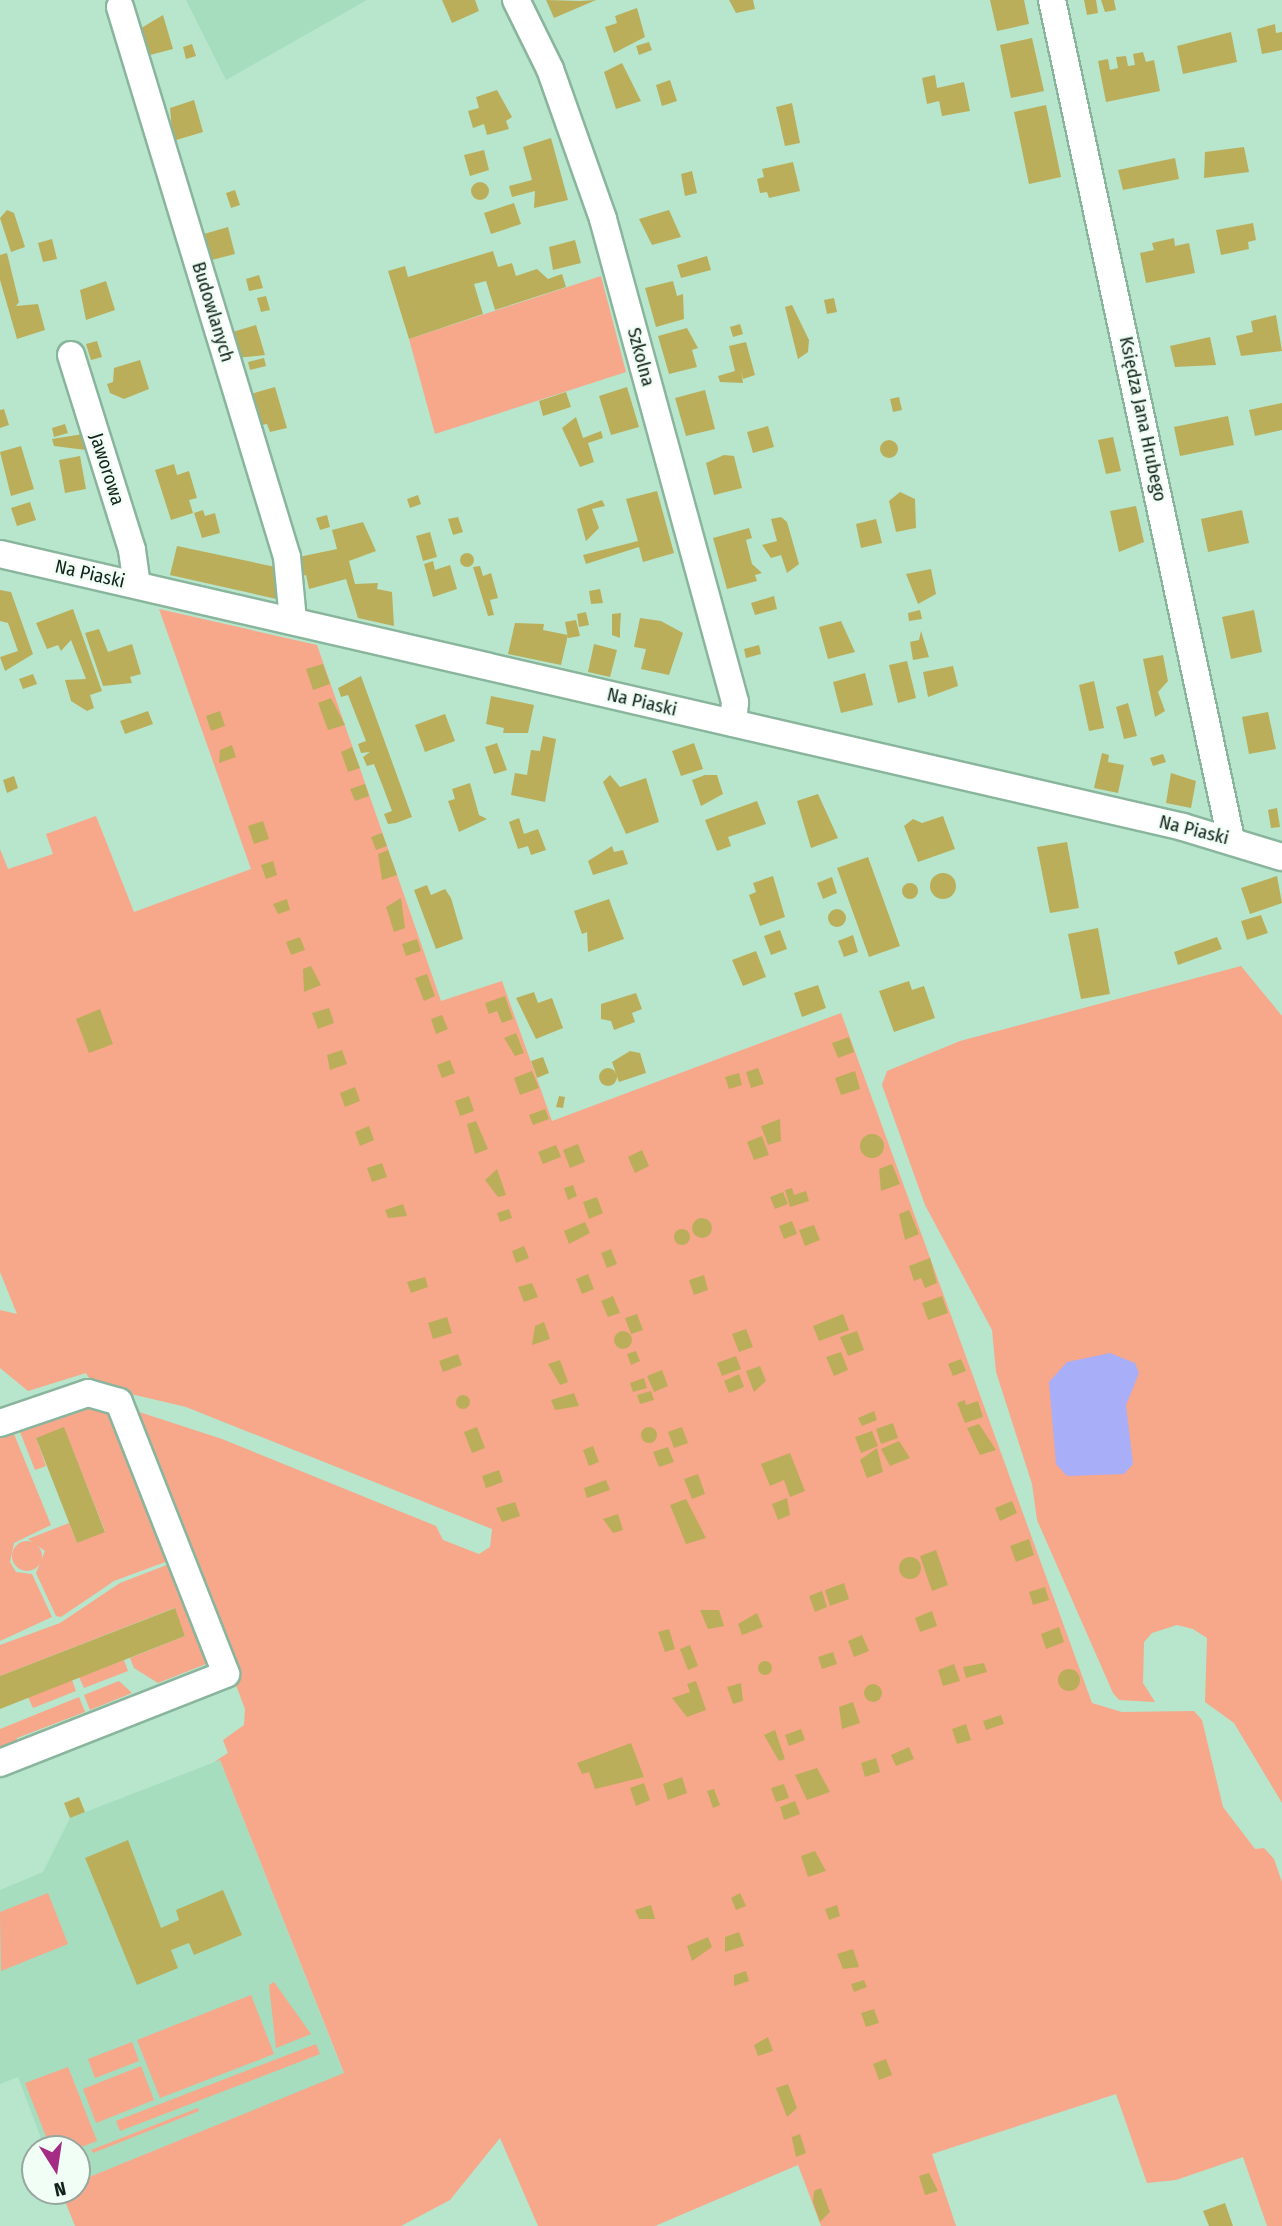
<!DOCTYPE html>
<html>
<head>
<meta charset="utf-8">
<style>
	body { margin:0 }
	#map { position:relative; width:1282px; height:2226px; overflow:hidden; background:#b7e6cc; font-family:"Fira Sans Condensed",sans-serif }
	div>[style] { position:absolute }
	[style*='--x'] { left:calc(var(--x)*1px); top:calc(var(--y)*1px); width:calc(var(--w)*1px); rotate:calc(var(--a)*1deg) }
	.built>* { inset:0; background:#a6ddbf }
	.green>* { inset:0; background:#f7a78a }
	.round { border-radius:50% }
	.water>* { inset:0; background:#a9aef8 }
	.building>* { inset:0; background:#bbae5a }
	.roads { filter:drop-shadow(2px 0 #89b59d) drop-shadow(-2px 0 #89b59d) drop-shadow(0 2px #89b59d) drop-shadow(0 -2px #89b59d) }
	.minor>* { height:26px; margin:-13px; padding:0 13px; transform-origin:13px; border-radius:13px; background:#fff }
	span { translate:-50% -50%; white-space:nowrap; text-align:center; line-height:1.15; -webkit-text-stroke:5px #f0fef6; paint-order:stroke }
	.street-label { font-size:19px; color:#12231a }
	.north { position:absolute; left:21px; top:2135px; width:70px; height:70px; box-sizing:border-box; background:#f0fef6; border:2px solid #97a69e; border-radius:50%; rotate:168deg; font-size:19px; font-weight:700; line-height:28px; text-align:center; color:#12231a }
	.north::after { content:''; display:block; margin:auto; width:24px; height:32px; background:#a42c84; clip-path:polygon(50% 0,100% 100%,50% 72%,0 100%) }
</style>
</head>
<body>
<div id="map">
	<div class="built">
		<div style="clip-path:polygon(186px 0,367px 0,226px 80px)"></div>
		<div style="clip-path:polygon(220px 1760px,344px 2074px,77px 2182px,77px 2149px,45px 2149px,18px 2077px,0 2084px,0 1890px,43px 1872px,70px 1818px)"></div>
	</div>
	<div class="green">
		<div style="clip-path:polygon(601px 276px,626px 372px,435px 434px,409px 339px)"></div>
		<div style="clip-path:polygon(159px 609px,317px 645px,441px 1001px,502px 981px,552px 1121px,841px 1013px,1092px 1703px,1122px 1712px,1194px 1711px,1202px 1720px,1223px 1807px,1255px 1849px,1264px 1848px,1274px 1859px,1282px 1882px,1282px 2226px,1267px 2226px,1243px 2157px,1176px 2180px,1147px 2183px,1116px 2094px,932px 2154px,956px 2226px,821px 2226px,798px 2165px,655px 2226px,538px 2226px,500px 2138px,450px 2200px,401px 2226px,75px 2226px,61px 2191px,77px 2191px,77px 2182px,344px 2073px,220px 1760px,214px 1762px,228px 1753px,223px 1740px,244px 1725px,245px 1709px,133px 1410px,222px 1439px,436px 1526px,443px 1540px,479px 1554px,490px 1547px,492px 1529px,186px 1407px,93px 1385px,86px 1373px,28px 1391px,0 1368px,0 1310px,17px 1314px,0 1272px,0 849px,8px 869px,53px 854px,46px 834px,96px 816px,134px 912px,251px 869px)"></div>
		<div style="clip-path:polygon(1241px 966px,1282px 1016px,1282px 1803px,1234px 1723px,1205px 1702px,1207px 1638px,1193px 1629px,1177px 1625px,1152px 1633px,1144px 1642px,1143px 1683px,1155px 1702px,1119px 1700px,1113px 1693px,1037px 1520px,1032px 1484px,996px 1372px,992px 1330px,925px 1205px,882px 1085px,887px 1071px,960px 1041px)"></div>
		<div style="clip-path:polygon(85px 1405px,112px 1412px,176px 1558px,114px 1581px,61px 1617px,56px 1616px,36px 1573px,45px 1551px,28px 1539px,69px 1523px,77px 1543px,105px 1531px,64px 1428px,36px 1438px,46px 1466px,35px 1470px,20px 1432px)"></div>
		<div style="clip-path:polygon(14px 1434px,51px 1525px,14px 1543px,10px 1562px,16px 1572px,32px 1574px,52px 1617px,0 1641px,0 1437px)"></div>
		<div class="round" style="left:12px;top:1541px;width:30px;height:30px"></div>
		<div style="clip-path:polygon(177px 1561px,206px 1664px,158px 1683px,134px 1668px,130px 1658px,185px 1636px,174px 1608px,0 1676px,0 1645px,60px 1623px,120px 1583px)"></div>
		<div style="clip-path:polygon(124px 1660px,128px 1671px,84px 1688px,79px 1677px)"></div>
		<div style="clip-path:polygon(72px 1680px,76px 1691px,33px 1708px,28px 1697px)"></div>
		<div style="clip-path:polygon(119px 1681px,132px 1693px,90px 1710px,84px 1695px)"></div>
		<div style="clip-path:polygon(79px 1697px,85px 1712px,17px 1738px,17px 1747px,0 1753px,0 1729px)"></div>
		<div style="clip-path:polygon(48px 1893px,68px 1944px,1px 1971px,0 1912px)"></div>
		<div style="clip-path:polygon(274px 1982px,311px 2034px,276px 2048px,269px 1985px)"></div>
		<div style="clip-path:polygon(251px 1995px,274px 2054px,160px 2098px,137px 2040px)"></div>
		<div style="clip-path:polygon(132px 2042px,139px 2061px,95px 2078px,88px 2059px)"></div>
		<div style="clip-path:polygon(316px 2044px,320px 2054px,120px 2131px,116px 2121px)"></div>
		<div style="clip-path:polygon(141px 2066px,154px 2100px,96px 2123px,83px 2089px)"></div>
		<div style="clip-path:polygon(68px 2067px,97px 2141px,76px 2149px,51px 2149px,25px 2083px)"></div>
		<div style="clip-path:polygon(198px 2108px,199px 2111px,93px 2153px,91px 2150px)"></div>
	</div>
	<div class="water">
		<div style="clip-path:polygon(1110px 1353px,1135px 1363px,1139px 1373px,1126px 1405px,1133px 1464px,1124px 1474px,1067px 1476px,1056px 1464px,1049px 1382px,1067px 1362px)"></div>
	</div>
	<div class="building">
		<div style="clip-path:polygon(442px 0,475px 0,479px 11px,452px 23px)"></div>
		<div style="clip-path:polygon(546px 0,580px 1px,596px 0,554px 18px)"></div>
		<div style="clip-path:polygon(729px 0,753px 0,755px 9px,736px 13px)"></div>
		<div style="clip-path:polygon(990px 0,1024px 0,1029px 24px,997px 31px)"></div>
		<div style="clip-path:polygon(1084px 0,1096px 0,1098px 13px,1087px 15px)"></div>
		<div style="clip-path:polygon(1101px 0,1114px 0,1116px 10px,1105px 12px)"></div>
		<div style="clip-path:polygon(637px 8px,645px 37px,614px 53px,605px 27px,617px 23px,615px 16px)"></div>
		<div style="clip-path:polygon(163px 15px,173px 49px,146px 56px,138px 30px)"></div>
		<div style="clip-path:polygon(1275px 24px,1276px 33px,1282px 32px,1282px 50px,1262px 54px,1257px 29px)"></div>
		<div style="clip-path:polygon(1231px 32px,1237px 62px,1183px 74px,1177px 46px)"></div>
		<div style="clip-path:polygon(1032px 38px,1044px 91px,1011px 98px,1000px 45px)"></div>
		<div style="clip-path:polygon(649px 42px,652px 50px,639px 55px,636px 46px)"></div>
		<div style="clip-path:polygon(192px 44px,196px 56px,186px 59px,183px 47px)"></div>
		<div style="clip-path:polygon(1143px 52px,1146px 62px,1154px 60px,1160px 91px,1106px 102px,1098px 61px,1108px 59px,1110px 70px,1118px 68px,1116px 57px,1126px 56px,1128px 66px,1135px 65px,1133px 54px)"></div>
		<div style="clip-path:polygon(622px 63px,641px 101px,616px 109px,604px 72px)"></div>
		<div style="clip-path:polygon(935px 75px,937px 88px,964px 82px,970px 111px,942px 116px,939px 101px,927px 104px,922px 78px)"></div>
		<div style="clip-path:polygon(670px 80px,677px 101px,662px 106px,656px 85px)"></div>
		<div style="clip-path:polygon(497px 90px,512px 117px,506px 121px,509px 129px,487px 135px,484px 124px,473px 128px,468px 111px,479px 108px,476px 97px)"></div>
		<div style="clip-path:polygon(194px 100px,203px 132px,173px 141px,170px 108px)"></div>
		<div style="clip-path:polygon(792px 103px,800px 143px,785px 146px,776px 107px)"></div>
		<div style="clip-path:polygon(1046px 105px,1061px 177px,1029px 184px,1014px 112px)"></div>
		<div style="clip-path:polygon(551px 138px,568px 200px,534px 208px,535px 191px,512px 197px,509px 186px,532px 180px,523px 147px)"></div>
		<div style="clip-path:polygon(1244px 147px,1249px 172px,1204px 178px,1205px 152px)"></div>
		<div style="clip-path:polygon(484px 150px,489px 170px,470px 176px,464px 155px)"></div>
		<div style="clip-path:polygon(1175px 158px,1179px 179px,1123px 190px,1118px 170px)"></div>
		<div style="clip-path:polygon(793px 162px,800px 191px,769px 198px,767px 192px,760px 193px,757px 179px,764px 177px,762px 169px)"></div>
		<div style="clip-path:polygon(692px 171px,697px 193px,685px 196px,681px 174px)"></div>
		<div class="round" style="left:471px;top:182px;width:18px;height:18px"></div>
		<div style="clip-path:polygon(235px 190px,240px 205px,231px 208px,226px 193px)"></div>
		<div style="clip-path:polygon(514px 203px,521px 224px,491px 234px,484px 213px)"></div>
		<div style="clip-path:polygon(7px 210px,14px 213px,25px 247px,11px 252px,0 218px)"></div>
		<div style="clip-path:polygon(669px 210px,681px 237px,652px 245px,639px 219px)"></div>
		<div style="clip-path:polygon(1253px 223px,1256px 240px,1248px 242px,1249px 249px,1221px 255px,1216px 230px)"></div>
		<div style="clip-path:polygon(228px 227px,235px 254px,208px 261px,197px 236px)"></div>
		<div style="clip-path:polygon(1174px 238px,1175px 246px,1189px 243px,1195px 273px,1146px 283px,1140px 253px,1154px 250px,1152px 243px)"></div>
		<div style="clip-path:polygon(52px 239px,57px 259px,43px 262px,38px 243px)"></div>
		<div style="clip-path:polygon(575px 240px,581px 263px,553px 270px,549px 247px)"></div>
		<div style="clip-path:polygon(493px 251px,498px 267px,512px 263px,516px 276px,537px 269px,548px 279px,562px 274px,566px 287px,495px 310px,486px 281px,474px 284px,483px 314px,409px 339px,388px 271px,405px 266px,408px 277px)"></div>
		<div style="clip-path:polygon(7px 253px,19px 302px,16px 306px,38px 304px,45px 330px,17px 339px,0 280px,0 255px)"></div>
		<div style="clip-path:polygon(707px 256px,711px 270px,681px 278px,677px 265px)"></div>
		<div style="clip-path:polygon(259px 275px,263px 288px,249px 291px,246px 279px)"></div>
		<div style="clip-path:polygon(106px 281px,115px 310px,86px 320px,80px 290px)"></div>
		<div style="clip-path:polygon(673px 281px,677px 296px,683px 294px,684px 319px,656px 327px,645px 288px)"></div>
		<div style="clip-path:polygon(266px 296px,270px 310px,261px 312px,257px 298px)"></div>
		<div style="clip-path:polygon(834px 298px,837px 312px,827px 314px,824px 300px)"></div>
		<div style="clip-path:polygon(792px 305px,809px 340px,808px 352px,798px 359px,785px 307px)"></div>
		<div style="clip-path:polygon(1276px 315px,1282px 351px,1241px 356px,1236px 336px,1253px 332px,1251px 321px)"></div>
		<div style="clip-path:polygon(740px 324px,743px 334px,733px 337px,730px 327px)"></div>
		<div style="clip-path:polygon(256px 325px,265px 355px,236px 358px,229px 333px)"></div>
		<div style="clip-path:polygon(687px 328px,698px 348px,692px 350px,697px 367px,669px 374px,658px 336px)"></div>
		<div style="clip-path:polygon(1210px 337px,1216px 365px,1175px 367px,1170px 346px)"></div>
		<div style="clip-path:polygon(97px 341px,102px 357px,91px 360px,86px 344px)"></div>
		<div style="clip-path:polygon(746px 342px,755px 375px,743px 379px,741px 370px,743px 383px,720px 382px,718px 376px,735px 371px,729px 346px)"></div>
		<div style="clip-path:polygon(264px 358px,266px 366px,250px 370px,248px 362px)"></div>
		<div style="clip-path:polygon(140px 360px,149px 389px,124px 399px,110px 393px,107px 384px,113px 382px,114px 368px)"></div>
		<div style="clip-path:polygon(275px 387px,287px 428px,270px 432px,267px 424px,257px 426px,247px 395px)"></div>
		<div style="clip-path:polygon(627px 387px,639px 427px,611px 435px,599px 396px)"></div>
		<div style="clip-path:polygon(705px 390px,715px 429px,686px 436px,675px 398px)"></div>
		<div style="clip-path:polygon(566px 392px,571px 407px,543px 416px,539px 401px)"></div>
		<div style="clip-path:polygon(899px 397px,902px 410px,893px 412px,890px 399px)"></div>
		<div style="clip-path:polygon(1282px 403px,1282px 430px,1255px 436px,1249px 410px)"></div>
		<div style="clip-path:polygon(4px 409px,9px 425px,0 428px,0 410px)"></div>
		<div style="clip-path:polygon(1228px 416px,1234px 445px,1180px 456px,1174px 427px)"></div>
		<div style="clip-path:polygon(576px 417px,583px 438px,601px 431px,603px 438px,588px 443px,594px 462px,580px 467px,562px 428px)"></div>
		<div style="clip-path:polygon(65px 424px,68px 433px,54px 437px,52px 428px)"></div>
		<div style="clip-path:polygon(768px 426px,774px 447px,753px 453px,747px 432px)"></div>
		<div style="clip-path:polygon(83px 434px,86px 450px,54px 446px,52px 439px)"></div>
		<div style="clip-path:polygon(1113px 437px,1121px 471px,1106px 474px,1098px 440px)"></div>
		<div class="round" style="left:880px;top:440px;width:18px;height:18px"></div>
		<div style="clip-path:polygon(21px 446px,34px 489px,11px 496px,0 452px)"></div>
		<div style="clip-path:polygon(724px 455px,734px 456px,742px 488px,714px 495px,706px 463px)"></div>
		<div style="clip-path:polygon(80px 456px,86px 489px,65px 493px,59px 460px)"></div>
		<div style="clip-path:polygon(174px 464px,177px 475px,189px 471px,197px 498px,189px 500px,193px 513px,171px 520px,155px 470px)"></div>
		<div style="clip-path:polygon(657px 491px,674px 553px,643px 562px,639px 547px,586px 564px,583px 555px,638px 541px,626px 499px)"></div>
		<div style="clip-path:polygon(900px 492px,915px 499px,916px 528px,896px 532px,889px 501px)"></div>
		<div style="clip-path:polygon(418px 495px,421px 504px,410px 508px,407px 499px)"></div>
		<div style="clip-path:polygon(602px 500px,605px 506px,592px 509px,599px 528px,586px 541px,577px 509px)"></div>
		<div style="clip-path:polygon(30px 502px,36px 520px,17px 526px,11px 508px)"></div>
		<div style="clip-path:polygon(1136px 506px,1144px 542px,1119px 552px,1110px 511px)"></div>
		<div style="clip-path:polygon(203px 510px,205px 516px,215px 513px,220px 533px,202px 538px,194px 513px)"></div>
		<div style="clip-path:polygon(1242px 510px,1249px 543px,1208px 552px,1201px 519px)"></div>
		<div style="clip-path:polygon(327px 515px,330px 527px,320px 530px,316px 518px)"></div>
		<div style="clip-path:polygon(458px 517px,463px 532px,453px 535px,448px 519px)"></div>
		<div style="clip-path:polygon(781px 517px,787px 522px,799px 564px,787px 573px,781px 555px,771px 558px,762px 545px,777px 541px,771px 519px)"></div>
		<div style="clip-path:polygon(876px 519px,882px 543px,861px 548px,856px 524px)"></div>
		<div style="clip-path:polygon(363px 522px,376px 551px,349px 561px,355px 584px,378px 583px,377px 589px,392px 592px,394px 626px,358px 618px,346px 579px,309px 589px,306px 575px,299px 577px,294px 558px,337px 549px,332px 530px)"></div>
		<div style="clip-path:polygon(749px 528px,752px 538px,746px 540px,752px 564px,762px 573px,755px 575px,757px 581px,727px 589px,713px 538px)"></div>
		<div style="clip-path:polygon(430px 532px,437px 557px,423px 561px,416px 536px)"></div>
		<div style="clip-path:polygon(177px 546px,280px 568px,281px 600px,170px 575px)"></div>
		<div class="round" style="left:460px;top:553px;width:14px;height:14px"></div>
		<div style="clip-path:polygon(433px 561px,435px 570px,450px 565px,457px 589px,433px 597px,424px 564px)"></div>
		<div style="clip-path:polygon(480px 566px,483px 576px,491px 573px,498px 598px,490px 600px,494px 615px,488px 616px,473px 567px)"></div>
		<div style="clip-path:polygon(931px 569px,936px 594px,918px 604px,906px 574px)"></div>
		<div style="clip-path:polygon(600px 589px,603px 603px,591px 604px,589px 591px)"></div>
		<div style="clip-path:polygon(0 590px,11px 592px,33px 654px,5px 671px,0 657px,18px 651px,8px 623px,0 621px)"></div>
		<div style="clip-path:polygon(774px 596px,777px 609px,755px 615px,751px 603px)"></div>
		<div style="clip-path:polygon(73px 609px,102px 691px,90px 695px,94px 708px,87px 711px,71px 701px,65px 680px,86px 679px,71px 640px,61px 651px,58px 645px,47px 649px,36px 623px)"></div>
		<div style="clip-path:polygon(920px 610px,922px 619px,909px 621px,908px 613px)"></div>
		<div style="clip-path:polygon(1254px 610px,1262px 652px,1231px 659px,1222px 617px)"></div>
		<div style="clip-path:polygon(586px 612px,589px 625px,579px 627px,577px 614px)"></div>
		<div style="clip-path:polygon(621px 613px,620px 629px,620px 638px,612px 635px,612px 614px)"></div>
		<div style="clip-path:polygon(640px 618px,661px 621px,683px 633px,669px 675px,641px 669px,646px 649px,634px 647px)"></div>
		<div style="clip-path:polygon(576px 620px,580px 636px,568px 638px,565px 622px)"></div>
		<div style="clip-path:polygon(841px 621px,855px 652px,828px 659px,819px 627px)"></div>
		<div style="clip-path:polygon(515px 623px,544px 624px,543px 630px,568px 635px,561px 665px,508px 654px)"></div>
		<div style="clip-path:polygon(99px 629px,108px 652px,132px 644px,141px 674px,130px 677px,132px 683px,103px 686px,85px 633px)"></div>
		<div style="clip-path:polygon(921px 631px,929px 657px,913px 660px,910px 642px,919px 640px)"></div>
		<div style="clip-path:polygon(594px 644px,617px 650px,610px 677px,588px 672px)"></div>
		<div style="clip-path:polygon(759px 645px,761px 654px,746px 658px,744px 649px)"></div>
		<div style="clip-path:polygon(1163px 655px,1168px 681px,1158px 692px,1165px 711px,1155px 717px,1143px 659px)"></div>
		<div style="clip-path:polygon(907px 661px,916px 698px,898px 703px,889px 665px)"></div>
		<div style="clip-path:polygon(323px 664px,330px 684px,313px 690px,306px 669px)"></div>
		<div style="clip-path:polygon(953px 666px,958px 686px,928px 697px,923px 672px)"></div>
		<div style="clip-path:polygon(865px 673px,873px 705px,841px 713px,833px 682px)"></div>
		<div style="clip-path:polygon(33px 674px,37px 684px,23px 689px,19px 679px)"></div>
		<div style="clip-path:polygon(361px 676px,412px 817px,396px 823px,388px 824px,384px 814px,392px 811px,383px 787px,374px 764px,367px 766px,363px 757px,370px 752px,361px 753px,358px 744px,366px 741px,348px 695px,341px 697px,338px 688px)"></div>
		<div style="clip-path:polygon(1094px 681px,1104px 728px,1089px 731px,1079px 685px)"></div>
		<div style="clip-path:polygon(491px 696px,534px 705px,528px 733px,503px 733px,504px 728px,486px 724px)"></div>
		<div style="clip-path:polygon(331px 698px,345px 725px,328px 730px,318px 703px)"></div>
		<div style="clip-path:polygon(1128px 703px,1137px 736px,1124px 739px,1116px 707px)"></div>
		<div style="clip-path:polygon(148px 711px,153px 724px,125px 734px,120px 721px)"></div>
		<div style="clip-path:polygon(220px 711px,225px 726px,211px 731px,206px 716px)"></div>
		<div style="clip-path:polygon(1268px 712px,1276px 749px,1249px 754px,1242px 717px)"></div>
		<div style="clip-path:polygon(445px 714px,455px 741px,425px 752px,415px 725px)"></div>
		<div style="clip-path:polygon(543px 736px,556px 739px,545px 802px,511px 795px,515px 773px,527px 775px,531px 750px,540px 751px)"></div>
		<div style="clip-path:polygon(497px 743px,507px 770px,494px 774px,485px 747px)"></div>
		<div style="clip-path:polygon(694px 743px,703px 769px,681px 776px,672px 751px)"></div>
		<div style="clip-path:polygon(232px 745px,236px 757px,219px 763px,220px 750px)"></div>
		<div style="clip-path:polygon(352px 747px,360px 768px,348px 772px,341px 752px)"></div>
		<div style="clip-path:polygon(1102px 753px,1109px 755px,1108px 762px,1124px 765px,1118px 793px,1094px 788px)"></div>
		<div style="clip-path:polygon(1163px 754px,1166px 762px,1153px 766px,1150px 758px)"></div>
		<div style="clip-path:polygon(1171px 773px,1196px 781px,1191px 808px,1166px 803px)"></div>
		<div style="clip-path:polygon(610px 775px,620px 787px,646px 778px,659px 822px,626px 834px,603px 782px)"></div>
		<div style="clip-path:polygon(705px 775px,717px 775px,723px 794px,701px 806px,692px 780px)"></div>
		<div style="clip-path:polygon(14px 776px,18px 788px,7px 793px,3px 780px)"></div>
		<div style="clip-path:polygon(470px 783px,479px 815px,487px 819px,459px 832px,448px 801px,455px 799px,452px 789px)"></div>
		<div style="clip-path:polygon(365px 784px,369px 796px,355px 801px,350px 789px)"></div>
		<div style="clip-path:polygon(818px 794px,838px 838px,811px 848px,797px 801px)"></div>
		<div style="clip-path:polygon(757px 801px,766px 824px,728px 837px,731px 846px,717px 851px,705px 820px)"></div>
		<div style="clip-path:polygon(1277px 808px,1280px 827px,1271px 828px,1268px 810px)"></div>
		<div style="clip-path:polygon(943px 816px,955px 849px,918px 862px,904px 826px,913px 819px,922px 823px)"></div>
		<div style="clip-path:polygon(519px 818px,524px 834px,538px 829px,546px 850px,531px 855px,528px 846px,518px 849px,509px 822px)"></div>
		<div style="clip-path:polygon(263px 821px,269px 839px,254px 844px,248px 826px)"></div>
		<div style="clip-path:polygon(382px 833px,387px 846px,376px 850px,371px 837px)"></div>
		<div style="clip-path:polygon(1067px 842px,1079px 908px,1050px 913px,1037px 847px)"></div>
		<div style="clip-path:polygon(612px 846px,614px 852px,623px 850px,628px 864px,593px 875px,588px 861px)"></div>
		<div style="clip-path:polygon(388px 850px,397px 875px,382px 880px,378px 854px)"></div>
		<div style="clip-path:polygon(868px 857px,900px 946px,869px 957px,837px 868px)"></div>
		<div style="clip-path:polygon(273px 861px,277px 875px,266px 879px,261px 865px)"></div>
		<div class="round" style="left:930px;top:873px;width:26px;height:26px"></div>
		<div style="clip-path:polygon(773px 876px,785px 917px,760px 926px,749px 895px,756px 892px,753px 883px)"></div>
		<div style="clip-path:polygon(1277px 876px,1282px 903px,1250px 914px,1241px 888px)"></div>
		<div style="clip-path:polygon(832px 877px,837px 893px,823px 899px,817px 883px)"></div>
		<div class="round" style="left:902px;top:883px;width:16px;height:16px"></div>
		<div style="clip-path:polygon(427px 885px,431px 895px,445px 889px,451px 898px,463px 939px,436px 949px,414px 890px)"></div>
		<div style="clip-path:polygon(401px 898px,405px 928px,394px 932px,386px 907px)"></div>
		<div style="clip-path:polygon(287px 899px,290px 910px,278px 914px,273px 904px)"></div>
		<div style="clip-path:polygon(609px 899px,624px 939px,588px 952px,587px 932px,582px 934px,574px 911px)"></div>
		<div class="round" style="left:828px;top:909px;width:18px;height:18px"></div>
		<div style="clip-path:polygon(1261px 915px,1268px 933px,1247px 940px,1241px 921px)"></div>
		<div style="clip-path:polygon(1098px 928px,1110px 994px,1081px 999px,1068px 934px)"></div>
		<div style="clip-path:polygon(780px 930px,787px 949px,771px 955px,764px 936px)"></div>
		<div style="clip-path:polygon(853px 935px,858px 952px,844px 957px,838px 941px)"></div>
		<div style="clip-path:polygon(300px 937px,305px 950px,291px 955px,286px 942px)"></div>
		<div style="clip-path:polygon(1217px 937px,1222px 949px,1178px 965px,1174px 952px)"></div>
		<div style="clip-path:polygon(417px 939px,421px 951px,406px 956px,402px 944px)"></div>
		<div style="clip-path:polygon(756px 951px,766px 977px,743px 986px,732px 960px)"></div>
		<div style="clip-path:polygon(311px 966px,321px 985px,304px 992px,303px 969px)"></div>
		<div style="clip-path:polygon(427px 974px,435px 996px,424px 1001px,415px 978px)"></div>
		<div style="clip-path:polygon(909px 981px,912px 990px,924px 986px,935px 1018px,894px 1032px,879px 991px)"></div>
		<div style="clip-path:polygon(818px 985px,826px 1008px,802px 1017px,794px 993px)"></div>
		<div style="clip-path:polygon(534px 992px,538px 1003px,552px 998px,563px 1028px,536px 1039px,516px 998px)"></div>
		<div style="clip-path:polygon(636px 993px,642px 1009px,632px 1013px,635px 1022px,614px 1030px,611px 1021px,601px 1019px,601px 1004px)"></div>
		<div style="clip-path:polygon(505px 996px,513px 1019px,502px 1023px,497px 1011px,489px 1014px,485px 1003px)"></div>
		<div style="clip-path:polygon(329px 1008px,334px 1023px,318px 1029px,312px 1013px)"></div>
		<div style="clip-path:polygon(100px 1009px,113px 1044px,89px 1053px,76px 1019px)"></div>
		<div style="clip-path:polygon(442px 1015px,448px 1029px,436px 1034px,431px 1019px)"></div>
		<div style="clip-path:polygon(516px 1033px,524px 1053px,515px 1056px,504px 1038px)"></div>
		<div style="clip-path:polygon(849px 1037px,854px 1052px,838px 1058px,832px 1043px)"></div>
		<div style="clip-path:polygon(342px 1050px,347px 1064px,330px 1070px,327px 1055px)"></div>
		<div style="clip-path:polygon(630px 1051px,640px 1053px,646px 1073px,619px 1082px,612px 1062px)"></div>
		<div style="clip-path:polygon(543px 1057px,549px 1073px,537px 1078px,531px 1061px)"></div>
		<div style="clip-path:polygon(450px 1060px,455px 1073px,442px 1078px,437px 1065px)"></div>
		<div style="clip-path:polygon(758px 1068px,764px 1084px,751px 1088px,746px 1072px)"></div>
		<div class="round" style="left:599px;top:1068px;width:18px;height:18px"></div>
		<div style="clip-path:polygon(532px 1071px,539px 1088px,520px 1095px,514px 1078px)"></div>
		<div style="clip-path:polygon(855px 1071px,860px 1089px,841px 1095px,835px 1078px)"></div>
		<div style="clip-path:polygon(739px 1073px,742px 1085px,729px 1089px,725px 1077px)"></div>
		<div style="clip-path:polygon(355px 1087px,360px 1101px,345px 1107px,340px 1093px)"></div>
		<div style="clip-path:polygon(469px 1096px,474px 1111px,460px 1116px,455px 1101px)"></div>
		<div style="clip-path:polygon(559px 1096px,565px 1097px,563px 1108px,556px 1107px)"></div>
		<div style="clip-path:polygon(545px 1109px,549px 1119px,533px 1125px,529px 1115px)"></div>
		<div style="clip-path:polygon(780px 1119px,781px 1141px,768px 1145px,761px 1126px)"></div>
		<div style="clip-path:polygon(476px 1121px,488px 1149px,475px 1154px,467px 1124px)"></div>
		<div style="clip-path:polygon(369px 1126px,374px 1140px,360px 1146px,355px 1132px)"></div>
		<div class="round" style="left:860px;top:1134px;width:24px;height:24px"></div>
		<div style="clip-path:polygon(762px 1136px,769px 1155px,754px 1160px,747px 1142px)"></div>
		<div style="clip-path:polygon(578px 1144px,585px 1162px,570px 1168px,563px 1150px)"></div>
		<div style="clip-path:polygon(556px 1145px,561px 1157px,543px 1164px,538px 1152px)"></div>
		<div style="clip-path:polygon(642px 1150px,649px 1166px,635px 1173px,628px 1157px)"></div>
		<div style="clip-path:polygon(382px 1163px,387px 1177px,372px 1182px,367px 1168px)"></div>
		<div style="clip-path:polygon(892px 1164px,900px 1184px,881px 1191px,879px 1169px)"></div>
		<div style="clip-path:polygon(497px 1169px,506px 1195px,498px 1197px,485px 1180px)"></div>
		<div style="clip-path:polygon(573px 1185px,577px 1196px,568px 1200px,564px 1188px)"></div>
		<div style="clip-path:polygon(792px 1188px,794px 1195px,806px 1191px,809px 1201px,790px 1207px,785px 1190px)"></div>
		<div style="clip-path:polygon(783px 1192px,788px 1204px,775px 1209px,770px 1197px)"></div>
		<div style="clip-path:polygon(597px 1197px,603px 1213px,589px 1219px,583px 1202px)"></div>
		<div style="clip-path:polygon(403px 1204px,407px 1216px,388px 1218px,385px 1210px)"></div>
		<div style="clip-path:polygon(509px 1209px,512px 1218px,500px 1222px,497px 1213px)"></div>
		<div style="clip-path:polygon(909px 1210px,919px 1234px,905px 1240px,899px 1214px)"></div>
		<div class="round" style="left:692px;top:1218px;width:20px;height:20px"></div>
		<div style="clip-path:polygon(792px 1221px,797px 1234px,784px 1239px,779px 1226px)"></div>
		<div style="clip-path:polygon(585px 1222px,590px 1233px,569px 1244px,564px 1231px)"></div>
		<div style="clip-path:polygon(814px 1225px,820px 1240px,805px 1246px,799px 1230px)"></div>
		<div class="round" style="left:674px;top:1229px;width:16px;height:16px"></div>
		<div style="clip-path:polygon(524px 1246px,529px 1258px,516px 1263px,512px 1251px)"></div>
		<div style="clip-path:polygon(611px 1249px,617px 1264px,607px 1268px,601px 1253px)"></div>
		<div style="clip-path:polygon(930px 1258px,937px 1283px,925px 1288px,921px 1278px,914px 1281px,909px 1266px)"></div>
		<div style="clip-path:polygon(588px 1274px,594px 1289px,582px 1294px,576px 1279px)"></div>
		<div style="clip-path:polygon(704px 1275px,708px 1290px,694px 1295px,689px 1280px)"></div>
		<div style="clip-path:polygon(425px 1277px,428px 1287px,411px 1293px,407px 1282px)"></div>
		<div style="clip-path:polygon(532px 1283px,538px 1297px,524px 1302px,518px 1287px)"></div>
		<div style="clip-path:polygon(613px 1296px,620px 1313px,608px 1317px,601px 1301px)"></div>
		<div style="clip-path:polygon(942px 1296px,948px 1313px,928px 1320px,922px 1303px)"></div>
		<div style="clip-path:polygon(637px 1314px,643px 1330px,631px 1334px,625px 1318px)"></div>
		<div style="clip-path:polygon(843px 1314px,849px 1330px,819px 1341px,813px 1326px)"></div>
		<div style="clip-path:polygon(447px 1317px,452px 1333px,433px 1339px,428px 1323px)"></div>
		<div style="clip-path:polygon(544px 1322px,550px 1339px,532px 1345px,535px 1326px)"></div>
		<div style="clip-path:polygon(746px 1329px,753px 1347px,739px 1352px,732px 1334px)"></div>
		<div class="round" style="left:614px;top:1331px;width:18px;height:18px"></div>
		<div style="clip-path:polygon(857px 1331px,864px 1350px,848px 1356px,840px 1337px)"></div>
		<div style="clip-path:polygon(636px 1351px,640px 1361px,631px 1365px,627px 1354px)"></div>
		<div style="clip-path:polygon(841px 1352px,848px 1370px,834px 1376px,826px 1357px)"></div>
		<div style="clip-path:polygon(458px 1354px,462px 1365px,443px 1372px,439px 1361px)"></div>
		<div style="clip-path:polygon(736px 1356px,741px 1369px,722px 1376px,717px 1363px)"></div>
		<div style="clip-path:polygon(961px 1359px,966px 1371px,953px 1376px,948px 1364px)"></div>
		<div style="clip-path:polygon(560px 1360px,568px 1382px,560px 1385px,548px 1364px)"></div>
		<div style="clip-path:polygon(760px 1366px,766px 1381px,754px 1392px,746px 1371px)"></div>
		<div style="clip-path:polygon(662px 1370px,668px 1386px,654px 1392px,647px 1376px)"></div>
		<div style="clip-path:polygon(739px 1374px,744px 1387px,729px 1393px,724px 1381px)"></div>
		<div style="clip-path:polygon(644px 1378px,647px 1388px,633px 1392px,630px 1383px)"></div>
		<div style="clip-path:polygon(651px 1391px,654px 1400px,640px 1404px,637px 1395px)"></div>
		<div style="clip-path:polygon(574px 1393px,579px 1406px,555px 1410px,551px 1400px)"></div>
		<div class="round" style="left:456px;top:1395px;width:14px;height:14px"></div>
		<div style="clip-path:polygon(965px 1400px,966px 1405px,978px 1401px,983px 1417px,965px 1423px,957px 1403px)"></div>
		<div style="clip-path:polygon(874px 1411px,877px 1420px,862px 1426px,858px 1418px)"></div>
		<div style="clip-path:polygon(893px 1423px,898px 1438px,881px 1444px,876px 1429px)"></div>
		<div style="clip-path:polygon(979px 1424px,996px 1450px,980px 1455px,967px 1428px)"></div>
		<div style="clip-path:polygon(64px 1427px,105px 1532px,77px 1543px,36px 1438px)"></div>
		<div style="clip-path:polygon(477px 1427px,485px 1448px,472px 1453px,464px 1432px)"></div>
		<div style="clip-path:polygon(682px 1427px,688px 1443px,674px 1448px,668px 1432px)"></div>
		<div class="round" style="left:641px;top:1427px;width:16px;height:16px"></div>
		<div style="clip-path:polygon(872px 1431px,878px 1446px,861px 1453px,855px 1437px)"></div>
		<div style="clip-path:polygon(899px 1441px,910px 1458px,890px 1466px,881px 1449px)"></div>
		<div style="clip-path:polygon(593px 1446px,599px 1462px,589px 1466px,583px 1450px)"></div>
		<div style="clip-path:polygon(668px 1447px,674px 1462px,659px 1467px,653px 1452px)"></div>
		<div style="clip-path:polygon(877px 1448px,883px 1472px,867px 1478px,860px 1460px)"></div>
		<div style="clip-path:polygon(790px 1453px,805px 1491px,790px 1497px,784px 1480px,770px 1486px,761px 1464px)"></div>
		<div style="clip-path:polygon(499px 1470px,503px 1482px,486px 1488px,482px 1476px)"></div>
		<div style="clip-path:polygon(698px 1474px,705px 1494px,692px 1499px,684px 1479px)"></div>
		<div style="clip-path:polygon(606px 1480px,610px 1490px,587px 1498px,584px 1488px)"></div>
		<div style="clip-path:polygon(787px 1498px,790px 1515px,778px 1520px,772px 1504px)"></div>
		<div style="clip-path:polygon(686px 1499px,706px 1538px,686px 1544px,670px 1505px)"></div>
		<div style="clip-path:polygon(1012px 1501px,1017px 1513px,1000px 1521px,995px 1508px)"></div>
		<div style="clip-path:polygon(515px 1502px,520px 1516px,502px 1522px,496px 1508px)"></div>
		<div style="clip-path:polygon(618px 1514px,623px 1530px,613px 1533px,603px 1519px)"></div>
		<div style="clip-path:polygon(1029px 1539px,1034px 1555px,1016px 1562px,1010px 1546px)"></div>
		<div style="clip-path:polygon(936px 1550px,948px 1585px,932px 1591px,920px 1556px)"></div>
		<div class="round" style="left:899px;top:1557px;width:22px;height:22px"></div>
		<div style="clip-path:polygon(844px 1583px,849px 1599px,830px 1606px,825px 1590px)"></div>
		<div style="clip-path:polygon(1045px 1587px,1049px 1600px,1033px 1605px,1029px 1592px)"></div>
		<div style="clip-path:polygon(822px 1591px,827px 1607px,815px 1612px,809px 1596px)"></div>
		<div style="clip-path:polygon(175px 1608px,185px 1636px,0 1709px,0 1676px)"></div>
		<div style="clip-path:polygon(700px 1610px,719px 1610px,724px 1626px,708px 1629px)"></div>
		<div style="clip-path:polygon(932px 1611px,937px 1626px,920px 1632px,915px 1618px)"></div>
		<div style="clip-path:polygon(757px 1613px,763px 1627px,742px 1635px,738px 1624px)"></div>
		<div style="clip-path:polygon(1059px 1627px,1064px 1642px,1046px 1649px,1041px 1634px)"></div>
		<div style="clip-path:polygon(669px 1629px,675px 1649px,665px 1652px,658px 1632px)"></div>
		<div style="clip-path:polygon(862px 1635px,869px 1651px,854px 1657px,848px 1641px)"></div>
		<div style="clip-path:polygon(690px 1645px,698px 1666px,688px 1670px,680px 1649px)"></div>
		<div style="clip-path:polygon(833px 1652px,837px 1664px,822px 1669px,818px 1657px)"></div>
		<div class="round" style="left:758px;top:1661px;width:14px;height:14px"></div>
		<div style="clip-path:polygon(984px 1663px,987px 1672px,966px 1678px,963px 1667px)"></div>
		<div style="clip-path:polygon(954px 1664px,960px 1681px,943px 1686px,938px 1670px)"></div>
		<div class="round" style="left:1058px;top:1669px;width:22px;height:22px"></div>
		<div style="clip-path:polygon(696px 1681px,706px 1710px,687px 1717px,672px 1698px,690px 1692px,687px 1684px)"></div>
		<div style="clip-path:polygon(741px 1683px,743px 1701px,733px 1704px,727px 1687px)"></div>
		<div class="round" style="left:864px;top:1684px;width:18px;height:18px"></div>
		<div style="clip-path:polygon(853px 1702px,860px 1723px,842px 1729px,839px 1707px)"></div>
		<div style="clip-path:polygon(1001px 1715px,1004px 1724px,986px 1730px,983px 1721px)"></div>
		<div style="clip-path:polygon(966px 1724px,971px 1740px,957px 1744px,952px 1729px)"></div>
		<div style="clip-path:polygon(801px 1729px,805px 1740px,789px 1746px,785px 1735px)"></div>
		<div style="clip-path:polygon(775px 1730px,785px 1759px,779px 1761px,764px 1735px)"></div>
		<div style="clip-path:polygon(631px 1743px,644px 1777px,595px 1789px,589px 1772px,582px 1774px,577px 1763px)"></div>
		<div style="clip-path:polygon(909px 1747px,914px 1759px,896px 1766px,891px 1755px)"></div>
		<div style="clip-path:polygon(876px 1758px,880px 1772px,865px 1777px,861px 1763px)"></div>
		<div style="clip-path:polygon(817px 1768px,830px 1792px,807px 1800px,795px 1775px)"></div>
		<div style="clip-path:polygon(682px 1777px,687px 1793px,668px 1800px,663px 1784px)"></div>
		<div style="clip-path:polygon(644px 1783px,650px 1800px,636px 1806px,630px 1788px)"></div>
		<div style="clip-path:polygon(784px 1784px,789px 1798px,776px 1802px,771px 1788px)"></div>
		<div style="clip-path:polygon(714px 1789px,720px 1805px,713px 1808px,707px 1791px)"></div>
		<div style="clip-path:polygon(79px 1797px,85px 1812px,70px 1818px,64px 1803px)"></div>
		<div style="clip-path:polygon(795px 1801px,800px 1814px,784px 1820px,780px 1807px)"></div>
		<div style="clip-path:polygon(128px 1840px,161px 1928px,179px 1920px,176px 1910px,223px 1890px,242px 1935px,194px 1955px,189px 1943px,171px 1950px,178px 1968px,137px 1985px,85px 1858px)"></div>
		<div style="clip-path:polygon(815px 1851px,826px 1871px,808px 1877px,801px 1856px)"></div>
		<div style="clip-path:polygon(740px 1893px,746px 1906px,736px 1910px,731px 1898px)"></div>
		<div style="clip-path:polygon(651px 1905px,655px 1919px,639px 1919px,635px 1910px)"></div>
		<div style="clip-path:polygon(837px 1905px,840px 1916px,829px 1920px,825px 1909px)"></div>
		<div style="clip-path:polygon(739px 1932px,744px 1946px,725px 1952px,725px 1937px)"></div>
		<div style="clip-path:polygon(708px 1937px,712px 1947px,692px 1961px,687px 1946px)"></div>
		<div style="clip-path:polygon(853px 1949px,859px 1967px,843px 1969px,837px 1954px)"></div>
		<div style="clip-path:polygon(746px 1971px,749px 1981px,734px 1986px,734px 1975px)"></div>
		<div style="clip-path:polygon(864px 1980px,867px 1987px,854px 1992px,851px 1984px)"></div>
		<div style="clip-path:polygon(874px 2009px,879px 2023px,866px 2027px,861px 2013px)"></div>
		<div style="clip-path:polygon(768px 2037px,773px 2051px,758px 2056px,754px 2045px)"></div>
		<div style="clip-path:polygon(886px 2059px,892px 2075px,879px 2080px,873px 2064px)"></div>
		<div style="clip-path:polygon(788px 2084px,797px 2108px,787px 2117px,776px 2088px)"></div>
		<div style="clip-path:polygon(790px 2129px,792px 2137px,800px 2134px,806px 2153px,796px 2157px)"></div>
		<div style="clip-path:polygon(929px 2173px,938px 2191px,925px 2195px,919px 2176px)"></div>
		<div style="clip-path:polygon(821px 2188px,830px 2212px,820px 2222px,813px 2202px,814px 2191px)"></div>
		<div style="clip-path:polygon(1225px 2203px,1233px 2226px,1209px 2226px,1203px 2211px)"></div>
	</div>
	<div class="roads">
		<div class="minor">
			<div style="--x:516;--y:0;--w:77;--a:63.8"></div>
			<div style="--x:550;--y:69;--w:159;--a:70.5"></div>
			<div style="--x:603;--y:219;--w:501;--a:74.71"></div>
			<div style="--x:735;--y:702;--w:21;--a:95"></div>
			<div style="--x:1052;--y:0;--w:858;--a:77.96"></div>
			<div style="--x:120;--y:7;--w:575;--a:73.11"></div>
			<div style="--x:287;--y:557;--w:63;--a:84.6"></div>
			<div style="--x:71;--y:355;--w:204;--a:72.6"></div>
			<div style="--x:132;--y:550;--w:35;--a:82"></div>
			<div style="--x:0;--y:554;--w:1214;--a:12.99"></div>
			<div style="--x:1183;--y:827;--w:103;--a:16.9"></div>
			<div style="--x:0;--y:1423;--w:93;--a:-18.8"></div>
			<div style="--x:88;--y:1393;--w:32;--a:16"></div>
			<div style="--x:119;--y:1402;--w:292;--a:68.5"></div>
			<div style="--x:226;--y:1674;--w:243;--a:158.5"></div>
		</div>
	</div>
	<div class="street-label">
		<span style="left:213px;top:312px;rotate:73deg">Budowlanych</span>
		<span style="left:641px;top:357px;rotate:75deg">Szkolna</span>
		<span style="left:1143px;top:419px;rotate:78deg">Księdza Jana Hrubego</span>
		<span style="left:107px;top:469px;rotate:72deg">Jaworowa</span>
		<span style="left:90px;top:574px;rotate:13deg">Na Piaski</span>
		<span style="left:642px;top:702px;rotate:13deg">Na Piaski</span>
		<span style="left:1194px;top:830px;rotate:14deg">Na Piaski</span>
	</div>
	<div class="north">N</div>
</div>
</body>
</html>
